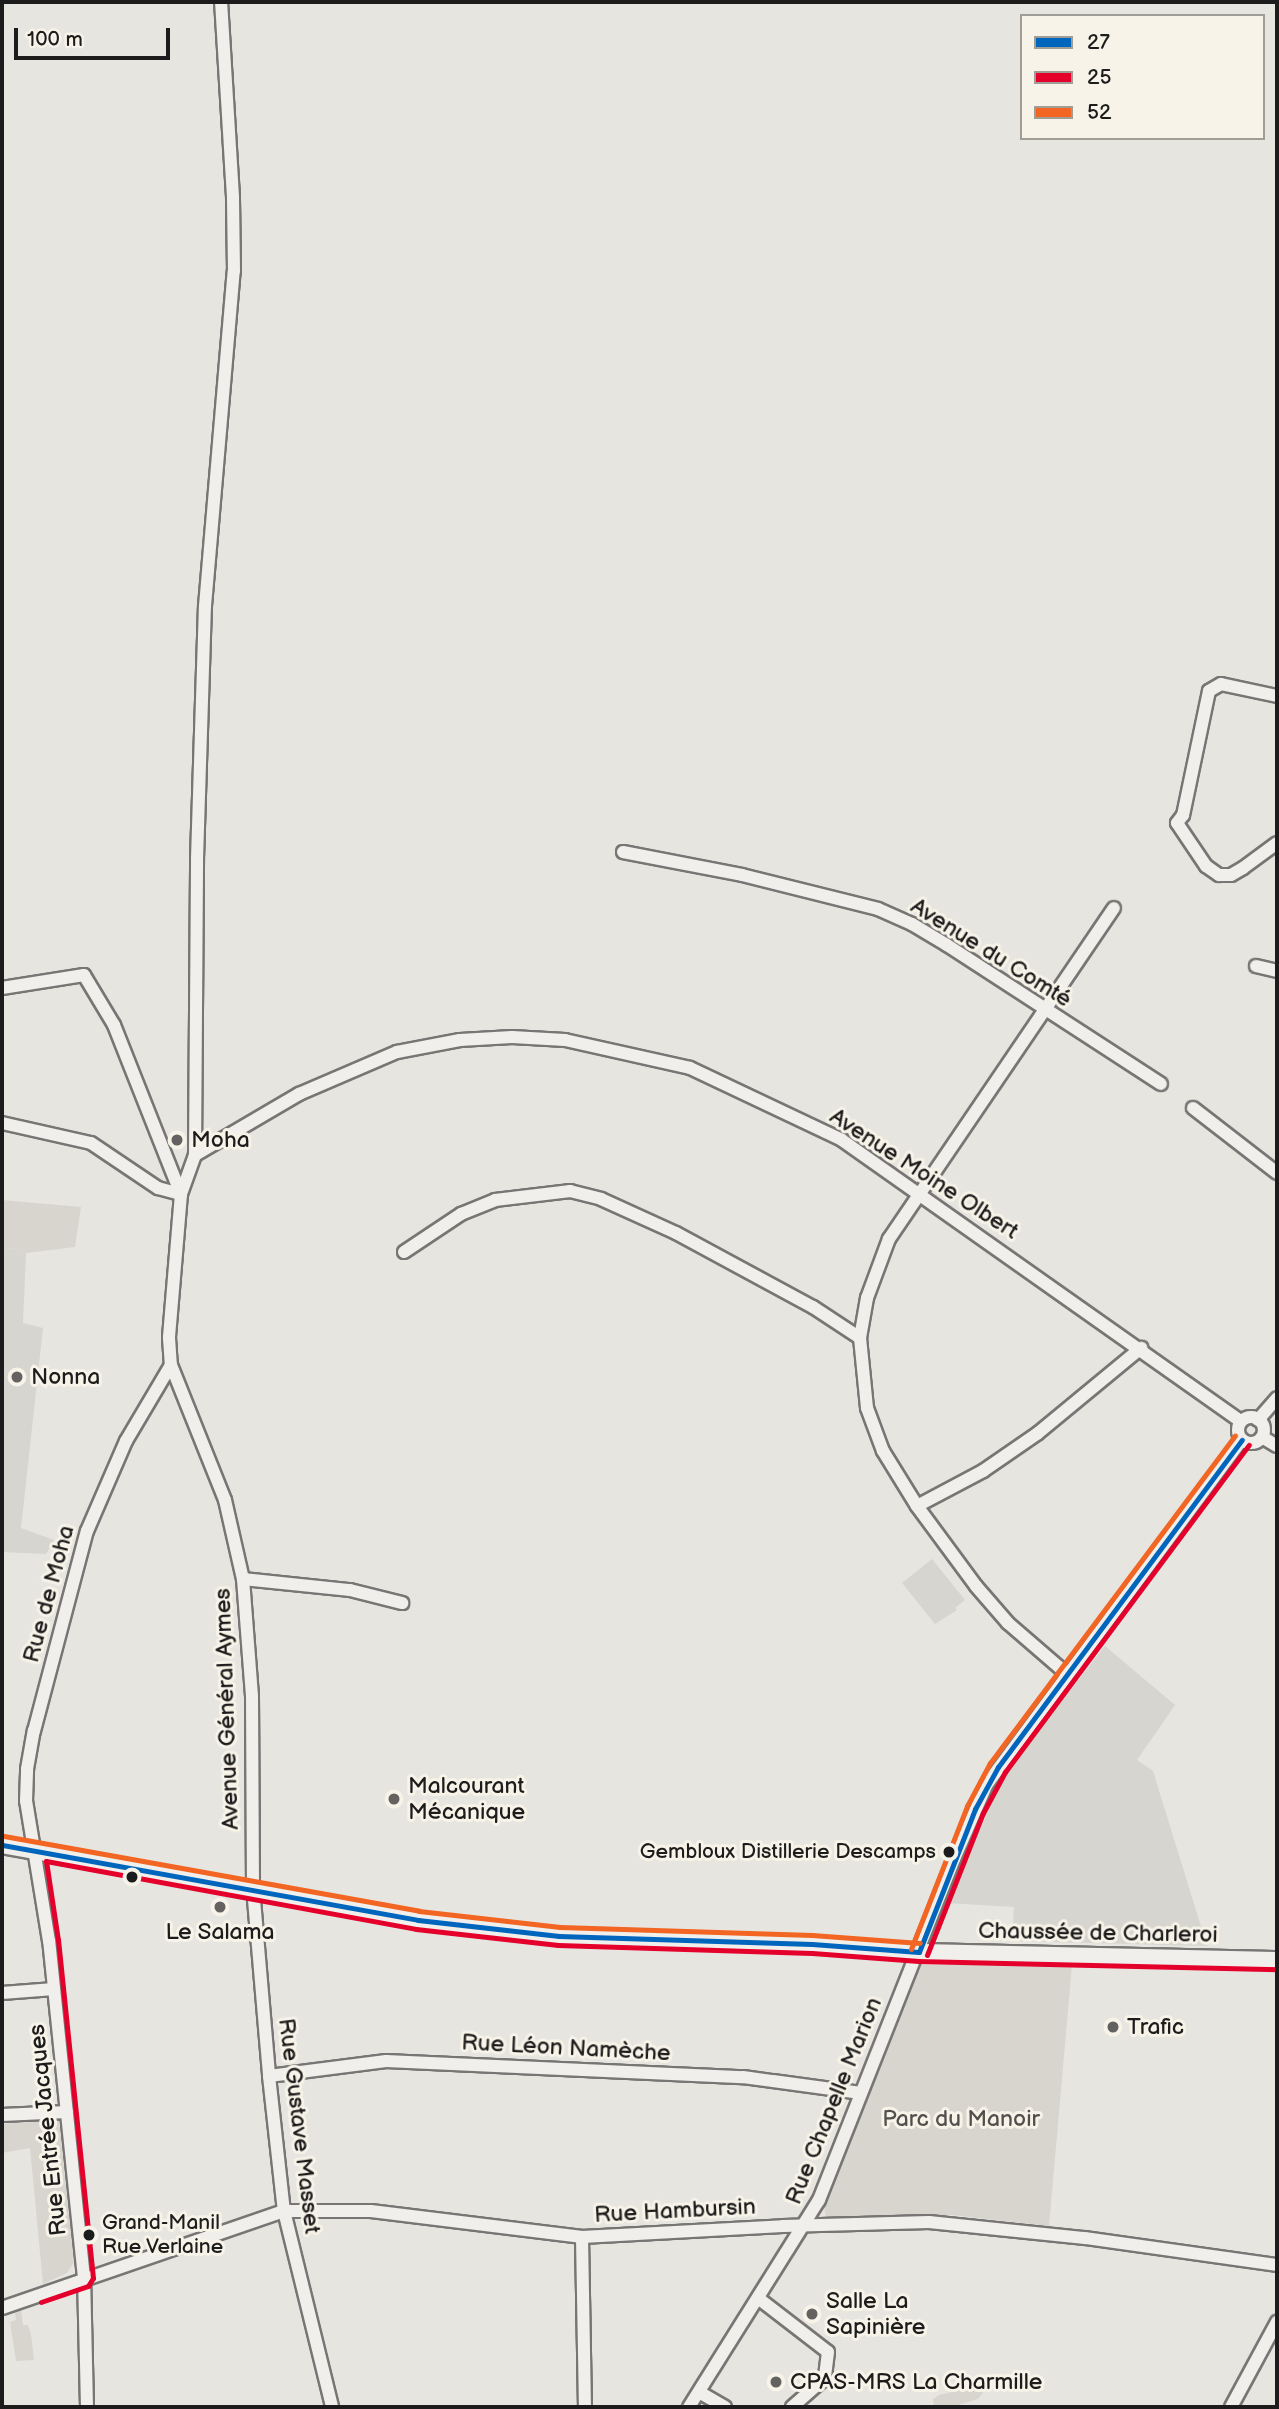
<!DOCTYPE html>
<html>
<head>
<meta charset="utf-8">
<style>
	body { margin:0 }
	#map { position:relative; width:1279px; height:2409px; overflow:hidden; background:#e6e5e0; font-family:"Balsamiq Sans",sans-serif }
	div>[style] { position:absolute }
	[style*='--x'] { left:calc(var(--x)*1px); top:calc(var(--y)*1px); width:calc(var(--w)*1px); rotate:calc(var(--a)*1deg) }
	.built>* { inset:0; background:#d7d5cf }
	.green>* { inset:0; background:#d8d5ce }
	.roads { filter:drop-shadow(2px 0 #777674) drop-shadow(-2px 0 #777674) drop-shadow(0 2px #777674) drop-shadow(0 -2px #777674) }
	.minor>* { height:12px; margin:-6px; padding:0 6px; transform-origin:6px; border-radius:6px; background:#f0efeb }
	.minor>.ring { margin:-6px; padding:0; box-sizing:content-box; background:none; border:12px solid #f0efeb; border-radius:50% }
	.major>* { height:16px; margin:-8px; padding:0 8px; transform-origin:8px; border-radius:8px; background:#f0efeb }
	.bus-1>* { height:5px; margin:-2.5px; padding:0 2.5px; transform-origin:2.5px; border-radius:2.5px; background:#0065bd }
	.bus-2>* { height:5px; margin:-2.5px; padding:0 2.5px; transform-origin:2.5px; border-radius:2.5px; background:#e4002b }
	.bus-3>* { height:5px; margin:-2.5px; padding:0 2.5px; transform-origin:2.5px; border-radius:2.5px; background:#f26522 }
	.dots>* { width:19px; height:19px; translate:-50% -50%; box-sizing:border-box; border:4px solid #f7f3e8; border-radius:50% }
	span { translate:-50% -50%; white-space:nowrap; text-align:center; line-height:1.15; -webkit-text-stroke:6px #f7f3e8; paint-order:stroke }
	.bus-label { font-size:21px; color:#1c1c1c }
	.right { translate:-100% -50%; text-align:right }
	.left { translate:0 -50%; text-align:left }
	.street-label { font-size:23px; color:#1c1c1c }
	.poi-label { font-size:23px; color:#1c1c1c }
	.park-label { font-size:23px; color:#51504d }
	.frame { position:absolute; inset:0; border:4px solid #1c1c1c; pointer-events:none }
	.legend { position:absolute; left:1020px; top:14px; width:245px; height:126px; box-sizing:border-box; background:#f7f3e8; border:2px solid #9f9d96; margin:0; padding:9px 12px; list-style:none; font-size:21px; color:#1c1c1c }
	.legend li { display:flex; align-items:center; gap:14px; height:35px }
	.legend b { width:35px; border:2px solid #9f9d96 }
	.scale { position:absolute; left:14px; top:28px; width:156px; height:32px; box-sizing:border-box; border:4px solid #1c1c1c; border-top:0; padding-left:9px; font-size:21px; line-height:24px; white-space:nowrap; color:#1c1c1c; -webkit-text-stroke:5px #f7f3e8; paint-order:stroke }
</style>
</head>
<body>
<div id="map">
	<div class="built">
		<div style="clip-path:polygon(2px 1248px,18px 1249px,26px 1253px,23px 1323px,43px 1328px,21px 1528px,54px 1540px,46px 1554px,2px 1552px)"></div>
		<div style="clip-path:polygon(932px 1559px,965px 1600px,955px 1608px,957px 1610px,935px 1624px,902px 1583px)"></div>
		<div style="clip-path:polygon(1105px 1646px,1175px 1705px,1137px 1760px,1153px 1771px,1207px 1946px,1012px 1941px,1014px 1907px,947px 1903px,1005px 1774px)"></div>
	</div>
	<div class="green">
		<div style="clip-path:polygon(2px 1200px,81px 1207px,75px 1247px,26px 1253px,18px 1249px,2px 1248px)"></div>
		<div style="clip-path:polygon(919px 1965px,1072px 1965px,1049px 2226px,952px 2215px,826px 2217px,823px 2203px)"></div>
		<div style="clip-path:polygon(59px 2120px,74px 2262px,67px 2273px,43px 2284px,30px 2148px,2px 2153px,2px 2124px)"></div>
		<div style="clip-path:polygon(21px 2310px,23px 2325px,28px 2325px,31px 2334px,34px 2360px,16px 2361px,10px 2322px,16px 2320px,15px 2312px)"></div>
		<div style="clip-path:polygon(979px 2386px,983px 2393px,978px 2399px,952px 2407px,934px 2407px,933px 2399px,939px 2395px)"></div>
	</div>
	<div class="roads">
		<div class="minor">
			<div style="--x:1277;--y:696;--w:57;--a:-167.9"></div>
			<div style="--x:1221;--y:684;--w:14;--a:150"></div>
			<div style="--x:1209;--y:691;--w:127;--a:101.8"></div>
			<div style="--x:1183;--y:815;--w:10;--a:127"></div>
			<div style="--x:1177;--y:823;--w:52;--a:56"></div>
			<div style="--x:1206;--y:866;--w:16;--a:35"></div>
			<div style="--x:1219;--y:875;--w:12;--a:0"></div>
			<div style="--x:1231;--y:875;--w:14;--a:-30"></div>
			<div style="--x:1243;--y:868;--w:42;--a:-36.3"></div>
			<div style="--x:623;--y:852;--w:121;--a:10.9"></div>
			<div style="--x:742;--y:875;--w:140;--a:14"></div>
			<div style="--x:878;--y:909;--w:37;--a:24"></div>
			<div style="--x:912;--y:924;--w:41;--a:31"></div>
			<div style="--x:947;--y:945;--w:255;--a:33"></div>
			<div style="--x:1256;--y:966;--w:22;--a:13"></div>
			<div style="--x:2;--y:988;--w:83;--a:-9"></div>
			<div style="--x:84;--y:975;--w:58;--a:59"></div>
			<div style="--x:114;--y:1025;--w:182;--a:68.4"></div>
			<div style="--x:181;--y:1194;--w:144;--a:94.8"></div>
			<div style="--x:169;--y:1338;--w:27;--a:86"></div>
			<div style="--x:171;--y:1365;--w:145;--a:68.2"></div>
			<div style="--x:225;--y:1500;--w:81;--a:77.2"></div>
			<div style="--x:243;--y:1579;--w:117;--a:85.6"></div>
			<div style="--x:252;--y:1696;--w:192;--a:89.7"></div>
			<div style="--x:253;--y:1888;--w:189;--a:85.1"></div>
			<div style="--x:269;--y:2076;--w:136;--a:83.7"></div>
			<div style="--x:284;--y:2211;--w:202;--a:76.2"></div>
			<div style="--x:1193;--y:1108;--w:106;--a:37.7"></div>
			<div style="--x:2;--y:1123;--w:91;--a:12.7"></div>
			<div style="--x:91;--y:1143;--w:81;--a:33.9"></div>
			<div style="--x:158;--y:1188;--w:24;--a:15"></div>
			<div style="--x:195;--y:1155;--w:296;--a:-89.6"></div>
			<div style="--x:197;--y:859;--w:253;--a:-88.2"></div>
			<div style="--x:205;--y:606;--w:336;--a:-85.1"></div>
			<div style="--x:234;--y:271;--w:74;--a:-90.8"></div>
			<div style="--x:233;--y:197;--w:195;--a:-93.5"></div>
			<div style="--x:181;--y:1194;--w:41;--a:-70.3"></div>
			<div style="--x:195;--y:1155;--w:121;--a:-30.4"></div>
			<div style="--x:299;--y:1094;--w:107;--a:-23.2"></div>
			<div style="--x:397;--y:1052;--w:64;--a:-10.8"></div>
			<div style="--x:460;--y:1040;--w:52;--a:-3.3"></div>
			<div style="--x:512;--y:1037;--w:53;--a:3.2"></div>
			<div style="--x:565;--y:1040;--w:128;--a:12.6"></div>
			<div style="--x:690;--y:1068;--w:168;--a:25.3"></div>
			<div style="--x:842;--y:1140;--w:488;--a:35.2"></div>
			<div style="--x:404;--y:1252;--w:69;--a:-33.7"></div>
			<div style="--x:461;--y:1214;--w:37;--a:-22"></div>
			<div style="--x:495;--y:1200;--w:76;--a:-6.8"></div>
			<div style="--x:570;--y:1191;--w:32;--a:14"></div>
			<div style="--x:601;--y:1199;--w:82;--a:24.4"></div>
			<div style="--x:676;--y:1233;--w:156;--a:28.4"></div>
			<div style="--x:813;--y:1307;--w:56;--a:33.4"></div>
			<div class="ring" style="left:1238px;top:1417px;width:14px;height:14px"></div>
			<div style="--x:1258;--y:1420;--w:29;--a:-49"></div>
			<div style="--x:1262;--y:1437;--w:17;--a:31"></div>
			<div style="--x:917;--y:1506;--w:75;--a:-27.9"></div>
			<div style="--x:983;--y:1471;--w:67;--a:-34.6"></div>
			<div style="--x:1038;--y:1433;--w:134;--a:-39.5"></div>
			<div style="--x:243;--y:1579;--w:108;--a:5.9"></div>
			<div style="--x:350;--y:1590;--w:54;--a:14"></div>
			<div style="--x:1067;--y:1674;--w:78;--a:-139.2"></div>
			<div style="--x:1008;--y:1623;--w:49;--a:-130.9"></div>
			<div style="--x:976;--y:1586;--w:99;--a:-126.4"></div>
			<div style="--x:917;--y:1506;--w:65;--a:-121.7"></div>
			<div style="--x:883;--y:1451;--w:46;--a:-110.4"></div>
			<div style="--x:867;--y:1408;--w:70;--a:-95.7"></div>
			<div style="--x:860;--y:1338;--w:41;--a:-80.1"></div>
			<div style="--x:867;--y:1298;--w:63;--a:-69.6"></div>
			<div style="--x:889;--y:1239;--w:400;--a:-55.8"></div>
			<div style="--x:2;--y:1993;--w:52;--a:-4.4"></div>
			<div style="--x:269;--y:2076;--w:118;--a:-7.3"></div>
			<div style="--x:386;--y:2061;--w:357;--a:2.6"></div>
			<div style="--x:743;--y:2077;--w:119;--a:7.7"></div>
			<div style="--x:2;--y:2115;--w:65;--a:-2.6"></div>
			<div style="--x:582;--y:2237;--w:170;--a:89"></div>
			<div style="--x:758;--y:2298;--w:88;--a:37.6"></div>
			<div style="--x:828;--y:2352;--w:26;--a:97"></div>
			<div style="--x:825;--y:2378;--w:44;--a:138.7"></div>
			<div style="--x:2;--y:2308;--w:298;--a:-19"></div>
			<div style="--x:284;--y:2211;--w:87;--a:0"></div>
			<div style="--x:371;--y:2211;--w:213;--a:7"></div>
			<div style="--x:582;--y:2237;--w:201;--a:-3.1"></div>
			<div style="--x:783;--y:2226;--w:146;--a:-1.6"></div>
			<div style="--x:929;--y:2222;--w:157;--a:5.9"></div>
			<div style="--x:1085;--y:2238;--w:194;--a:8"></div>
			<div style="--x:699;--y:2392;--w:30;--a:30"></div>
			<div style="--x:87;--y:2407;--w:129;--a:-91.3"></div>
			<div style="--x:84;--y:2278;--w:339;--a:-95.9"></div>
			<div style="--x:49;--y:1941;--w:142;--a:-99.3"></div>
			<div style="--x:26;--y:1801;--w:32;--a:-88"></div>
			<div style="--x:27;--y:1769;--w:39;--a:-80"></div>
			<div style="--x:34;--y:1731;--w:207;--a:-75.2"></div>
			<div style="--x:87;--y:1531;--w:98;--a:-66.6"></div>
			<div style="--x:126;--y:1441;--w:88;--a:-59.4"></div>
			<div style="--x:689;--y:2407;--w:244;--a:-57.9"></div>
			<div style="--x:819;--y:2200;--w:367;--a:-68.4"></div>
			<div style="--x:954;--y:1859;--w:82;--a:-66.3"></div>
			<div style="--x:987;--y:1784;--w:428;--a:-53.5"></div>
			<div style="--x:1231;--y:2407;--w:97;--a:-61.6"></div>
		</div>
		<div class="major">
			<div style="--x:2;--y:1845;--w:423;--a:10.2"></div>
			<div style="--x:418;--y:1920;--w:142;--a:6.5"></div>
			<div style="--x:559;--y:1936;--w:253;--a:1.8"></div>
			<div style="--x:812;--y:1944;--w:107;--a:4.3"></div>
			<div style="--x:919;--y:1952;--w:358;--a:1.3"></div>
		</div>
	</div>
	<div class="bus-1">
		<div style="--x:2;--y:1845;--w:423;--a:10.2"></div>
		<div style="--x:418;--y:1920;--w:142;--a:6.5"></div>
		<div style="--x:559;--y:1936;--w:253;--a:1.8"></div>
		<div style="--x:812;--y:1944;--w:107;--a:4.3"></div>
		<div style="--x:919;--y:1952;--w:154;--a:-68.6"></div>
		<div style="--x:975;--y:1809;--w:48;--a:-61.3"></div>
		<div style="--x:998;--y:1767;--w:408;--a:-53.3"></div>
	</div>
	<div class="bus-2">
		<div style="--x:927;--y:1955;--w:153;--a:-68.5"></div>
		<div style="--x:983;--y:1813;--w:47;--a:-61.8"></div>
		<div style="--x:1005;--y:1772;--w:408;--a:-53.3"></div>
		<div style="--x:41;--y:2302;--w:50;--a:-18.8"></div>
		<div style="--x:88;--y:2286;--w:9;--a:-58"></div>
		<div style="--x:93;--y:2278;--w:340;--a:-95.9"></div>
		<div style="--x:58;--y:1940;--w:80;--a:-98.6"></div>
		<div style="--x:46;--y:1861;--w:376;--a:10.4"></div>
		<div style="--x:416;--y:1929;--w:143;--a:6.4"></div>
		<div style="--x:558;--y:1945;--w:254;--a:1.8"></div>
		<div style="--x:812;--y:1953;--w:107;--a:4.3"></div>
		<div style="--x:919;--y:1961;--w:358;--a:1.3"></div>
	</div>
	<div class="bus-3">
		<div style="--x:4;--y:1836;--w:422;--a:10.2"></div>
		<div style="--x:419;--y:1911;--w:142;--a:6.5"></div>
		<div style="--x:560;--y:1927;--w:252;--a:1.8"></div>
		<div style="--x:812;--y:1935;--w:108;--a:4.2"></div>
		<div style="--x:911;--y:1949;--w:154;--a:-68.6"></div>
		<div style="--x:967;--y:1806;--w:49;--a:-61.9"></div>
		<div style="--x:990;--y:1763;--w:409;--a:-53.2"></div>
	</div>
	<div class="dots">
		<div style="left:177px;top:1140px;background:#636261"></div>
		<div style="left:17px;top:1377px;background:#636261"></div>
		<div style="left:394px;top:1799px;background:#636261"></div>
		<div style="left:949px;top:1852px;background:#1c1c1c"></div>
		<div style="left:132px;top:1877px;background:#1c1c1c"></div>
		<div style="left:220px;top:1907px;background:#636261"></div>
		<div style="left:1113px;top:2027px;background:#636261"></div>
		<div style="left:89px;top:2235px;background:#1c1c1c"></div>
		<div style="left:812px;top:2314px;background:#636261"></div>
		<div style="left:776px;top:2382px;background:#636261"></div>
	</div>
	<div class="bus-label">
		<span class="right" style="left:936px;top:1852px">Gembloux Distillerie Descamps</span>
		<span class="left" style="left:102px;top:2235px">Grand-Manil<br>Rue Verlaine</span>
	</div>
	<div class="street-label">
		<span style="left:991px;top:953px;rotate:32deg">Avenue du Comté</span>
		<span style="left:924px;top:1174px;rotate:33deg">Avenue Moine Olbert</span>
		<span style="left:49px;top:1594px;rotate:-75deg">Rue de Moha</span>
		<span style="left:227px;top:1709px;rotate:-92deg">Avenue Général Aymes</span>
		<span style="left:1098px;top:1933px;rotate:1deg">Chaussée de Charleroi</span>
		<span style="left:566px;top:2048px;rotate:3deg">Rue Léon Namèche</span>
		<span style="left:834px;top:2101px;rotate:-68deg">Rue Chapelle Marion</span>
		<span style="left:299px;top:2126px;rotate:83deg">Rue Gustave Masset</span>
		<span style="left:48px;top:2130px;rotate:-96deg">Rue Entrée Jacques</span>
		<span style="left:675px;top:2211px;rotate:-3deg">Rue Hambursin</span>
	</div>
	<div class="poi-label">
		<span class="left" style="left:191px;top:1140px">Moha</span>
		<span class="left" style="left:31px;top:1377px">Nonna</span>
		<span class="left" style="left:408px;top:1799px">Malcourant<br>Mécanique</span>
		<span style="left:220px;top:1932px">Le Salama</span>
		<span class="left" style="left:1127px;top:2027px">Trafic</span>
		<span class="left" style="left:826px;top:2314px">Salle La<br>Sapinière</span>
		<span class="left" style="left:790px;top:2382px">CPAS-MRS La Charmille</span>
	</div>
	<div class="park-label">
		<span style="left:961px;top:2119px">Parc du Manoir</span>
	</div>
	<div class="frame"></div>
	<ul class="legend">
	<li><b style="height:9px;background:#0065bd"></b>27</li>
	<li><b style="height:9px;background:#e4002b"></b>25</li>
	<li><b style="height:9px;background:#f26522"></b>52</li>
	</ul>
	<div class="scale">100 m</div>
</div>
</body>
</html>
